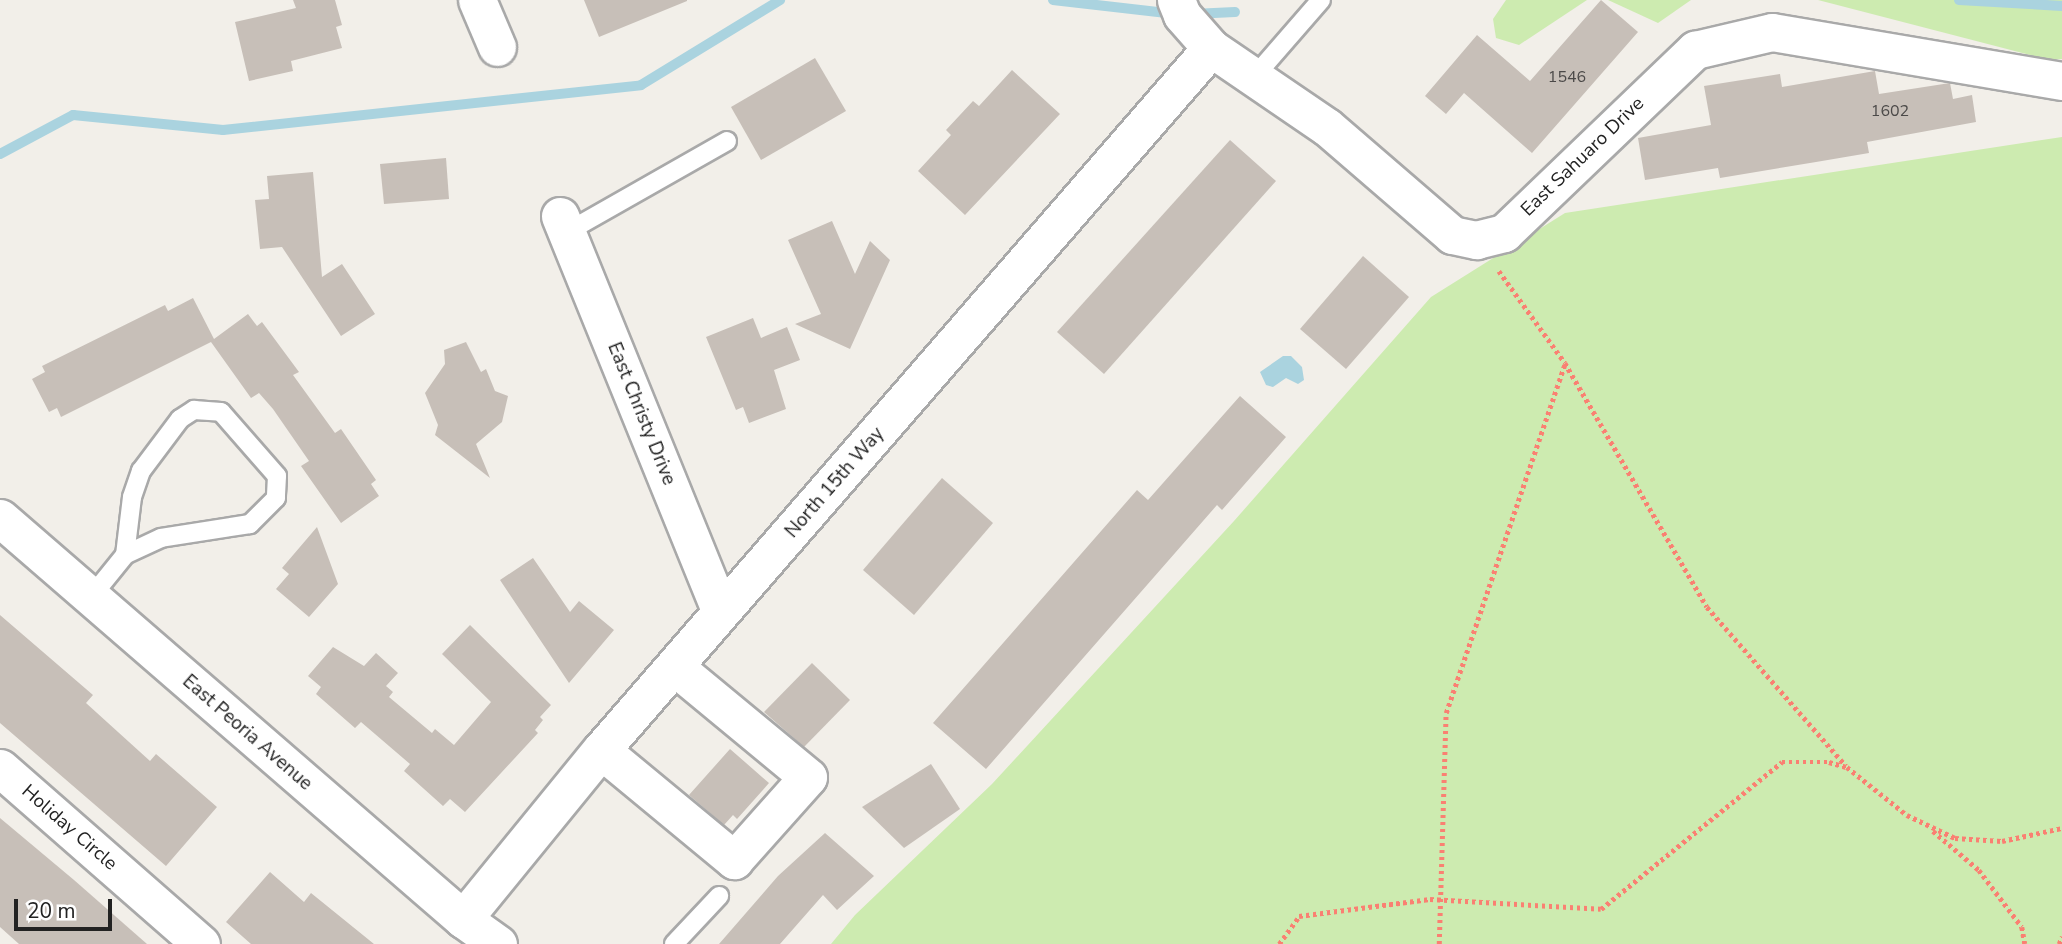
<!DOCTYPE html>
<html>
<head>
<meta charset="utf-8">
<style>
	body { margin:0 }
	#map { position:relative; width:2062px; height:944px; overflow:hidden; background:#f2efe9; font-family:"Nunito Sans",sans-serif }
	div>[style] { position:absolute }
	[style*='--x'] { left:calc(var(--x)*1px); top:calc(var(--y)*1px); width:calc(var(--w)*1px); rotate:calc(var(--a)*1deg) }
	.grass>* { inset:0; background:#cdebb0 }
	.water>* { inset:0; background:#aad3df }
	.stream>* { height:10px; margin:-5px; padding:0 5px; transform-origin:5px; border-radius:5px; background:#aad3df }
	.building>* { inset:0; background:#c7bfb8 }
	.path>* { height:4.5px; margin-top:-2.25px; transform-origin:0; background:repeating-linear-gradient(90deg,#fa8072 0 3.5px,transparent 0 7px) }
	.roads { filter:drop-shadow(2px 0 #a9a9a9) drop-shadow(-2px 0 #a9a9a9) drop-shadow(0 2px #a9a9a9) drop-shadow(0 -2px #a9a9a9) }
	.service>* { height:18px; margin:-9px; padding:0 9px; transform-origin:9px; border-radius:9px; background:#fff }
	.minor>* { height:37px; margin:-18.5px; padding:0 18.5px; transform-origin:18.5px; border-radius:18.5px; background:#fff }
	span { translate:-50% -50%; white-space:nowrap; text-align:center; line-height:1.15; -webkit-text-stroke:5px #fff; paint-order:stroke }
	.number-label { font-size:16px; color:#4b4948 }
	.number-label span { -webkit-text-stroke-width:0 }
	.street-label { font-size:19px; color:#222 }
	.scale { position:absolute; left:14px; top:899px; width:98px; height:32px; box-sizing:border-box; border:4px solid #222; border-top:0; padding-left:9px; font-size:21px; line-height:24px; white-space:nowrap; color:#222; -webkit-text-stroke:5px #fff; paint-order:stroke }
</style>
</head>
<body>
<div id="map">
	<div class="grass">
		<div style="clip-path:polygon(1506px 0,1587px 0,1519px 45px,1496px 38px,1493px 19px)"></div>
		<div style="clip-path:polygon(1608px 0,1691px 0,1658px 23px)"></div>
		<div style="clip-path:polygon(1818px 0,2062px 0,2062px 59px,2049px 60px)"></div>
		<div style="clip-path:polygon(2062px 137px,2062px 944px,831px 944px,855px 915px,992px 784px,1234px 521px,1431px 297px,1565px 213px)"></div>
	</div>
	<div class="water">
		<div style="clip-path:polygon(1283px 356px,1291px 356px,1302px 367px,1304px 380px,1298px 384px,1286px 378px,1273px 387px,1266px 385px,1260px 372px)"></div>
	</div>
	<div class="stream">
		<div style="--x:1053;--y:0;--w:123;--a:6.5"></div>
		<div style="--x:1959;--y:0;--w:103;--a:3.3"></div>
		<div style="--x:1193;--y:14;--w:42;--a:-2.7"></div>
		<div style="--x:0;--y:154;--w:83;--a:-28.1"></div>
		<div style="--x:73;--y:115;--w:151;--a:5.7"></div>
		<div style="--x:223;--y:130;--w:420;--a:-6.1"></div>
		<div style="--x:641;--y:85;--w:163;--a:-31.4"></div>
	</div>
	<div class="building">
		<div style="clip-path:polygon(293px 0,335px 0,342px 25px,336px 27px,342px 48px,291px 61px,293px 71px,249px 81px,235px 22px,296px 8px)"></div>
		<div style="clip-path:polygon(584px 0,687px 0,687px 1px,599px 37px)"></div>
		<div style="clip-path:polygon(1601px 0,1638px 32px,1532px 153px,1464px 93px,1446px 114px,1425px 96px,1477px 35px,1530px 81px)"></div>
		<div style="clip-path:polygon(815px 58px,846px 111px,761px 160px,731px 107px)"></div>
		<div style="clip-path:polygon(1012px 70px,1060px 114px,965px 215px,918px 171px,951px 135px,946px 130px,973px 101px,979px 106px)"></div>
		<div style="clip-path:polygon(1875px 71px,1879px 94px,1950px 83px,1953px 99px,1972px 95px,1976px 122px,1867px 142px,1869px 153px,1816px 162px,1720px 178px,1718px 168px,1645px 180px,1638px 138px,1711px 125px,1704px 86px,1780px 74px,1782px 87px)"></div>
		<div style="clip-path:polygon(1230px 140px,1276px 181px,1104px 374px,1057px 332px)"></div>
		<div style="clip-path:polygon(446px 158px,449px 199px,384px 204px,380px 164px)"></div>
		<div style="clip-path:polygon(313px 172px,322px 277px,342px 264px,375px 314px,341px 336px,282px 247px,260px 249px,255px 200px,269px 199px,267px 176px)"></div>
		<div style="clip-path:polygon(832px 221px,855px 274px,870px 241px,890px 260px,850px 349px,795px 324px,821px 314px,788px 240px)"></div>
		<div style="clip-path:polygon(1363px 256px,1409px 297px,1346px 369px,1300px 329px)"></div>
		<div style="clip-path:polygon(193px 298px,214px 339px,248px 314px,257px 326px,262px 322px,299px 372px,293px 375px,335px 433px,341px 429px,376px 480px,371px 484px,379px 496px,341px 523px,301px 466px,309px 461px,273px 409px,259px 393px,251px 398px,211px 342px,61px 417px,57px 408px,49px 412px,32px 379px,45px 372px,42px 366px,165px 305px,168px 311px)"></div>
		<div style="clip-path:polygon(753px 318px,761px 338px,787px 327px,800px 360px,774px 370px,786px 409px,749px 423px,743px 407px,736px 410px,706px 337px)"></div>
		<div style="clip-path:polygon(466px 342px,481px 372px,486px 369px,495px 391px,508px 396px,502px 422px,476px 444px,490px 478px,435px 435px,438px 425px,425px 393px,445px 364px,444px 350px)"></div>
		<div style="clip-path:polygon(1240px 396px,1286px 437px,1222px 510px,1217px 505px,986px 769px,933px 723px,1137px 490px,1148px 500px)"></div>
		<div style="clip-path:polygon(942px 478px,993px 523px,914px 615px,863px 570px)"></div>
		<div style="clip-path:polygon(317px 527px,338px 584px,309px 617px,276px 589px,289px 574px,282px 568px)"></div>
		<div style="clip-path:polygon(533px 558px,570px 612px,579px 601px,614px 630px,569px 683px,500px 580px)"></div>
		<div style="clip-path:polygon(0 615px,93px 695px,86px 703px,150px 761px,156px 754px,217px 807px,166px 866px,0 723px)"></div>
		<div style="clip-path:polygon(470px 625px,551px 705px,540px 717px,543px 720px,535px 730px,538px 733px,465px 812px,450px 799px,443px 806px,404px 771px,410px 764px,361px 722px,355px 728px,316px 694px,321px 687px,308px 676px,333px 647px,364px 666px,376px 653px,398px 673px,386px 686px,393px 692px,389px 697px,432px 733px,435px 729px,454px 745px,491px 702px,442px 654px)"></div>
		<div style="clip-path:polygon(812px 663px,850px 700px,804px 747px,764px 712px)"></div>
		<div style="clip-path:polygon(730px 749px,769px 783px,737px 819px,733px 815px,724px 825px,689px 795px)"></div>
		<div style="clip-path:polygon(931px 764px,960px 809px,904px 848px,862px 807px)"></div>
		<div style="clip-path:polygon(0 818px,74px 880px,147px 944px,19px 944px,0 927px)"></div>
		<div style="clip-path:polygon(825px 833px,874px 876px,837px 910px,823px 895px,780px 944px,719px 944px,778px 876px)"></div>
		<div style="clip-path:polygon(270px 872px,304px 902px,311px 893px,374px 944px,251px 944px,226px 922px)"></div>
	</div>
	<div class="path">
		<div style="--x:1499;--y:271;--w:113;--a:54.3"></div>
		<div style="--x:1565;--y:363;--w:282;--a:59.8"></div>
		<div style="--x:1707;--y:607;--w:211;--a:48.8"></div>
		<div style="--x:1933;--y:831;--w:60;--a:40.3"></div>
		<div style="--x:1979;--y:870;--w:71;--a:53"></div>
		<div style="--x:2022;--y:927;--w:17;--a:80"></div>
		<div style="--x:1279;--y:944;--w:34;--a:-54"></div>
		<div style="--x:1299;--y:916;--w:132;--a:-7.4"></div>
		<div style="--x:1430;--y:899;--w:171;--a:3.3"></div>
		<div style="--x:1601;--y:909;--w:233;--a:-39.1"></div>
		<div style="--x:1782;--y:762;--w:47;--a:0"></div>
		<div style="--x:1829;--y:762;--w:19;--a:16"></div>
		<div style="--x:1847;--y:767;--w:77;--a:38.7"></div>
		<div style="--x:1907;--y:815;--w:53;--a:25.6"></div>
		<div style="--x:1955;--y:838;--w:47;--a:3.7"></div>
		<div style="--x:2002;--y:841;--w:61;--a:-12.2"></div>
		<div style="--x:1439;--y:944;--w:231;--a:-88.3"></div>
		<div style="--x:1446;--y:713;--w:369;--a:-71.2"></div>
		<div style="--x:2059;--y:944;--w:8;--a:-67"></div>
	</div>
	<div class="roads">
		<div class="service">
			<div style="--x:1254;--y:77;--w:102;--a:-49"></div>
			<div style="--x:567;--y:232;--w:184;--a:-29.6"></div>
			<div style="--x:91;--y:597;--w:54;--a:-51"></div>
			<div style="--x:125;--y:555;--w:58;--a:-83.1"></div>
			<div style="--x:132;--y:497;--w:28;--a:-71"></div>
			<div style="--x:141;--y:471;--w:65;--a:-53.1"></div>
			<div style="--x:180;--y:419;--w:17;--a:-33"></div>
			<div style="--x:194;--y:410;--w:27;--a:4"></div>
			<div style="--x:221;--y:412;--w:85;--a:48.8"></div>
			<div style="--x:277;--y:476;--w:22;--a:93"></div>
			<div style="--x:276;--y:498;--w:37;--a:135"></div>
			<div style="--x:250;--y:524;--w:90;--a:171.1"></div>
			<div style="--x:161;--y:538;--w:40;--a:155"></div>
			<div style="--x:674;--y:944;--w:66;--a:-46.8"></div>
		</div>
		<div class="minor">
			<div style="--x:477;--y:0;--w:51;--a:66.9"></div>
			<div style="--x:1176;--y:0;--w:16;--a:68"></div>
			<div style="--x:1182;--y:15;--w:44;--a:48.7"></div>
			<div style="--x:1211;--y:48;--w:140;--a:34.3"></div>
			<div style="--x:1327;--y:127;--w:165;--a:40.8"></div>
			<div style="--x:1452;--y:235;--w:25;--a:12"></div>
			<div style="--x:1476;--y:240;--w:29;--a:-14"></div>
			<div style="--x:1504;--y:233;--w:265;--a:-43.8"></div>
			<div style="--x:1695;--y:50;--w:79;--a:-13.2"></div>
			<div style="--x:1772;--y:32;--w:294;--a:9.6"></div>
			<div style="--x:560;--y:216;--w:427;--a:67.9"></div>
			<div style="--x:0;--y:518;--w:613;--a:40.9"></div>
			<div style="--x:463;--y:919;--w:43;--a:35.5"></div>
			<div style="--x:601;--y:750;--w:173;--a:39.6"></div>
			<div style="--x:734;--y:860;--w:111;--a:-48.3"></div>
			<div style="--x:808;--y:777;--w:173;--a:-140.4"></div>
			<div style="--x:0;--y:768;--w:267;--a:41.2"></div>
			<div style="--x:463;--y:919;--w:218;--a:-50.8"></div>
			<div style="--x:601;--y:750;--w:930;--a:-49.01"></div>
		</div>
	</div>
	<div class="number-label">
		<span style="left:1567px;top:77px">1546</span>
		<span style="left:1890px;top:111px">1602</span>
	</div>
	<div class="street-label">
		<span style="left:1583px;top:157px;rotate:-44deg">East Sahuaro Drive</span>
		<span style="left:641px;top:414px;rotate:68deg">East Christy Drive</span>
		<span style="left:835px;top:483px;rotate:-49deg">North 15th Way</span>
		<span style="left:247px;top:733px;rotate:41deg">East Peoria Avenue</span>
		<span style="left:69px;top:828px;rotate:41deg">Holiday Circle</span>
	</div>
	<div class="scale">20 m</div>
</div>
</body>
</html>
